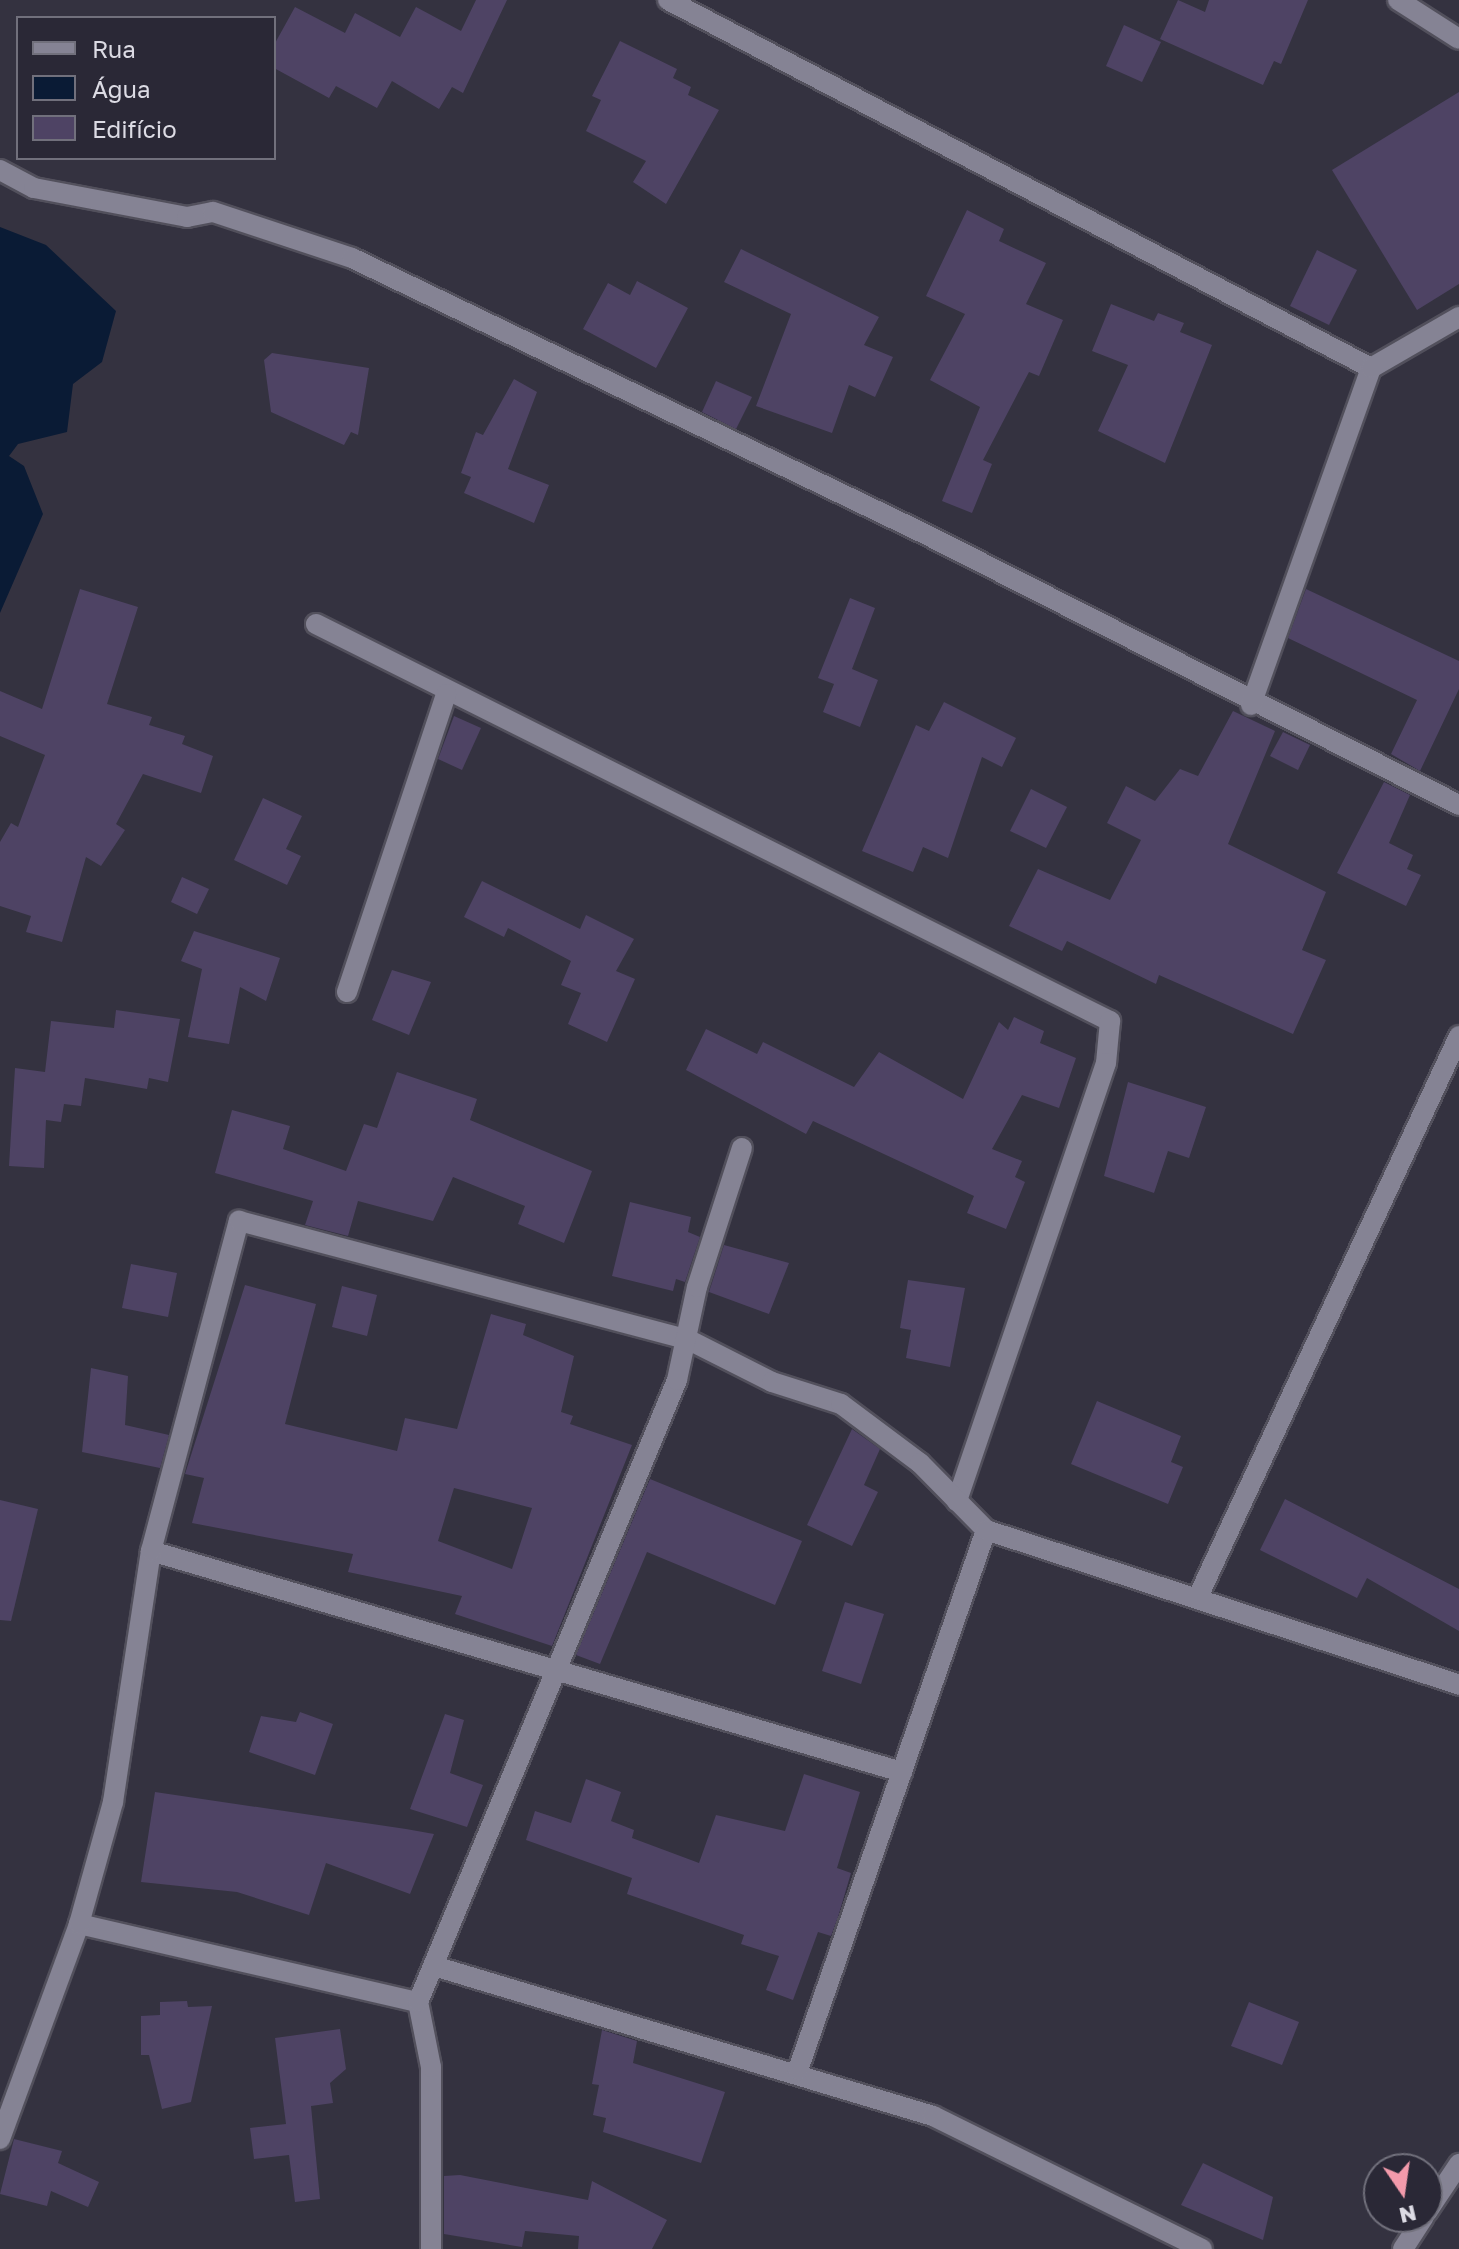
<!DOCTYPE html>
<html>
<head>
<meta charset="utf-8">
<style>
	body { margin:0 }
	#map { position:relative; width:1459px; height:2249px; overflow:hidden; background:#343240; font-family:"Golos Text",sans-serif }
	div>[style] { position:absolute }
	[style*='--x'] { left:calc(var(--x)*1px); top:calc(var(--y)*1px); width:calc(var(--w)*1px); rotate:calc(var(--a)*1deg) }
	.water>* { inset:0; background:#0a1b35 }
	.building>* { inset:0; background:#4e4364 }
	.roads { filter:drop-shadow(2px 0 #52505c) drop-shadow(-2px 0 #52505c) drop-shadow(0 2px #52505c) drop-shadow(0 -2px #52505c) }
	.street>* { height:20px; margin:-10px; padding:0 10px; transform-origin:10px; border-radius:10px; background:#858394 }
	span { translate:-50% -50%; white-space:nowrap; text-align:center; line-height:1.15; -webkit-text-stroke:7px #2a2836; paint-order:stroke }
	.legend { position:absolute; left:16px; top:16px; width:260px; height:144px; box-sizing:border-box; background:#2a2836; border:2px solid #71707c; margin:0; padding:10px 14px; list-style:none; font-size:24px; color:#dcdbe4 }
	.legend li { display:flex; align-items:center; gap:16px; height:40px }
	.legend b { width:40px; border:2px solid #71707c }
	.north { position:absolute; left:1363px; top:2153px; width:80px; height:80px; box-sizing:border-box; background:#2a2836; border:2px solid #71707c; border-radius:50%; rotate:167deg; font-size:22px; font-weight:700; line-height:32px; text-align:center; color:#dcdbe4 }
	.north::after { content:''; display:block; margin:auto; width:28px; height:36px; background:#f39aab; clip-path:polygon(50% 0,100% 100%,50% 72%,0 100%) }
</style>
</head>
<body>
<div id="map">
	<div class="water">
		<div style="clip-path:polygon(0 227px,46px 245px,116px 311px,102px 362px,73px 384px,67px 432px,18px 444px,9px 456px,24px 466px,43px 514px,0 613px)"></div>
	</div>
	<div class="building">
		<div style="clip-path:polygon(476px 0,507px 0,463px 93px,452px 87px,439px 109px,392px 81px,377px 108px,336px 86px,329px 98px,274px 68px,274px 45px,295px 7px,345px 33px,355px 13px,400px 37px,416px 7px,461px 31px)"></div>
		<div style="clip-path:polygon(1178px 0,1205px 12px,1209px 0,1308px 0,1281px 64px,1274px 61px,1263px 85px,1160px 39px)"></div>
		<div style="clip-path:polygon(1124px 25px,1161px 42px,1142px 82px,1106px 66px)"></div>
		<div style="clip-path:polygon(620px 41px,677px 69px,673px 78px,691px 87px,688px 95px,719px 110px,666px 204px,633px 182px,646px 161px,586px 131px,601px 100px,592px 96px)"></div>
		<div style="clip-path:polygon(1459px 92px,1459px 284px,1417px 310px,1332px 170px)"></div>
		<div style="clip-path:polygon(967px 210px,1004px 229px,999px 241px,1046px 263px,1026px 304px,1063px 320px,1039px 376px,1029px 372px,983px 460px,992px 464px,972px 513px,942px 501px,980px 407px,930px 380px,965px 314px,926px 296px)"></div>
		<div style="clip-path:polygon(741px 249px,879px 317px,864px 345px,893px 357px,875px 397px,849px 385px,832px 433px,756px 406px,791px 314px,724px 282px)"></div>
		<div style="clip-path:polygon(1317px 250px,1357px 270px,1329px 325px,1290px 306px)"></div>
		<div style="clip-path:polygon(637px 281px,688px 308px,656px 368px,583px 329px,608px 283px,630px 295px)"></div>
		<div style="clip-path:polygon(1111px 304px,1154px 321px,1158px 313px,1184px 323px,1180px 332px,1212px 345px,1165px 463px,1098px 431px,1128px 365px,1092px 351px)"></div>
		<div style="clip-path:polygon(272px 353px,369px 368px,358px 435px,351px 432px,344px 445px,271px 412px,264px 360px)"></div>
		<div style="clip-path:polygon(514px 379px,537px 392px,508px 469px,549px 485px,534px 523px,464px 493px,471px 477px,461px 473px,476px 432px,483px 435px)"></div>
		<div style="clip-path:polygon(716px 381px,752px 397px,736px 429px,702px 412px)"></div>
		<div style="clip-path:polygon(80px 589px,138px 607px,107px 704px,152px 717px,149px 725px,185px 736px,182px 744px,213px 756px,201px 793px,143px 774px,116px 824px,125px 830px,101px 866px,86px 857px,62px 942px,26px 932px,31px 916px,0 906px,0 842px,11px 823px,18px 827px,45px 755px,0 736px,0 691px,42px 709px)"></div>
		<div style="clip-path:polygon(1306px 589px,1459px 661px,1459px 689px,1420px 771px,1391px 754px,1417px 700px,1288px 638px)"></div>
		<div style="clip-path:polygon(850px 598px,875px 608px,852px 669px,878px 680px,860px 727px,823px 712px,834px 684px,818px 678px)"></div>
		<div style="clip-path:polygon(944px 702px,1016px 738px,1002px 767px,982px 757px,948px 858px,923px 847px,913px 872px,862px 851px,916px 725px,929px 731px)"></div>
		<div style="clip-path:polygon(1233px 711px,1275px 731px,1228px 844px,1326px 892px,1302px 950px,1326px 960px,1293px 1034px,1159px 975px,1156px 984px,1067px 941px,1062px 951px,1009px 926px,1038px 869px,1110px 900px,1141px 840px,1107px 823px,1126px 786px,1155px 801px,1180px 769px,1198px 776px)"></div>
		<div style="clip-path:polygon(454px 716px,481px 728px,462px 770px,438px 759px)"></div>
		<div style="clip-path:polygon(1283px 732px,1310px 745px,1298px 770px,1270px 756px)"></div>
		<div style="clip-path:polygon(1384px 782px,1410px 795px,1389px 843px,1413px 855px,1407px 869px,1421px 875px,1406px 906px,1337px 873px)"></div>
		<div style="clip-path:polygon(1031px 789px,1067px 807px,1046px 848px,1010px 831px)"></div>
		<div style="clip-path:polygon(263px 798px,302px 816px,286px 849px,301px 856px,287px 885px,234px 860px)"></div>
		<div style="clip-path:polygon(182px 877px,209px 889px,197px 914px,171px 902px)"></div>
		<div style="clip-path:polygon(482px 881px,580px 929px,586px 915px,634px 939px,616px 971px,635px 979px,607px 1042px,568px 1024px,581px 993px,561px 985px,571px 961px,508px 928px,504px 937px,464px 917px)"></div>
		<div style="clip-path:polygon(194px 931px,280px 958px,266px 1001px,240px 987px,229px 1044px,188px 1037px,202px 969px,181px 961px)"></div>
		<div style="clip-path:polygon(392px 970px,431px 982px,409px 1035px,372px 1020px)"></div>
		<div style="clip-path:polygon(116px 1010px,180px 1019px,168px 1082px,149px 1078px,147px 1089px,85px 1078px,81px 1106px,64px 1104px,61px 1122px,46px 1120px,44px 1168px,9px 1166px,15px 1068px,45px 1072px,51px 1021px,114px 1028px)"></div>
		<div style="clip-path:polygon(1014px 1017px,1044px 1031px,1040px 1043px,1076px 1058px,1059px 1108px,1022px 1095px,992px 1149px,1022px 1161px,1015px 1177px,1025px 1182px,1006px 1229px,967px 1213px,974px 1196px,813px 1121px,806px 1134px,686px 1070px,706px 1029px,757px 1054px,763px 1042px,854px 1087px,879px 1052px,963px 1099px,999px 1022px,1008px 1030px)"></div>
		<div style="clip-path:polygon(397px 1072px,477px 1099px,470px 1120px,592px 1171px,564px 1243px,518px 1224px,525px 1206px,453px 1177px,433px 1221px,358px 1201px,348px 1236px,305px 1225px,313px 1201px,215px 1173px,232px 1110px,290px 1126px,283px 1149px,346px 1171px,364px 1124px,377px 1128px)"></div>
		<div style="clip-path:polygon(1128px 1082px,1206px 1107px,1189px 1158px,1168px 1151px,1154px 1193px,1104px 1176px)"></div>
		<div style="clip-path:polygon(630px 1202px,691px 1217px,688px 1232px,700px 1237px,685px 1282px,676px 1279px,673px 1291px,612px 1276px)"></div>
		<div style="clip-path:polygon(724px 1245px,789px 1263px,769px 1314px,709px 1292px)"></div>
		<div style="clip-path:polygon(131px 1264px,177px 1273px,168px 1317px,122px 1308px)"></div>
		<div style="clip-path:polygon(908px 1280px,965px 1288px,950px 1367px,906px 1358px,911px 1330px,900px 1328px)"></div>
		<div style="clip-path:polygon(evenodd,245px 1285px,316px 1304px,285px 1424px,397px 1451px,405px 1418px,457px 1429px,491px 1314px,526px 1324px,523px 1335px,574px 1356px,561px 1412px,573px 1416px,570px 1424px,632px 1445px,552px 1646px,455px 1614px,462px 1596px,348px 1572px,353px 1554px,192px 1523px,204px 1478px,185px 1474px,245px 1285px,454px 1488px,532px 1508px,512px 1569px,438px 1541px,454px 1488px)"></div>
		<div style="clip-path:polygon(342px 1286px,377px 1295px,367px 1336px,332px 1327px)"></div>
		<div style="clip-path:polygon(91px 1368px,128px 1376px,125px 1425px,169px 1435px,160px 1468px,82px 1452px)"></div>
		<div style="clip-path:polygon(1097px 1401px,1181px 1436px,1171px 1462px,1183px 1467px,1168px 1504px,1071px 1464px)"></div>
		<div style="clip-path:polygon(852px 1429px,880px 1449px,864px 1485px,878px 1492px,852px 1546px,807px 1525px)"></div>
		<div style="clip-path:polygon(650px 1479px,802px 1541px,775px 1605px,647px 1552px,600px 1664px,576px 1655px)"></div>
		<div style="clip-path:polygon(1285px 1499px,1459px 1589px,1459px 1631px,1367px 1578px,1357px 1598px,1260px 1550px)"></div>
		<div style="clip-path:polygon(0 1500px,38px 1509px,11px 1621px,0 1620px)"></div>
		<div style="clip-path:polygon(845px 1602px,884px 1614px,861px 1684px,822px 1671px)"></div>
		<div style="clip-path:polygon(300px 1712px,333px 1724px,315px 1775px,249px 1752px,261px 1716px,296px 1722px)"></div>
		<div style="clip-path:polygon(445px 1714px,464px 1720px,450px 1773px,483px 1785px,467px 1827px,410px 1809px)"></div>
		<div style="clip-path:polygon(804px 1774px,860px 1792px,837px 1868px,851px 1873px,838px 1917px,831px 1936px,818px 1932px,793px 2000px,766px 1990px,779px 1956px,741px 1944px,744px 1935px,627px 1894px,632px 1878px,526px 1840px,535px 1811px,571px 1823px,586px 1779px,621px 1792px,611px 1821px,634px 1830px,632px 1838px,699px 1863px,716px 1815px,785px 1831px)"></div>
		<div style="clip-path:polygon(155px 1792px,406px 1829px,434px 1834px,410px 1894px,326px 1863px,309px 1915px,237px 1892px,141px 1882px)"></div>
		<div style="clip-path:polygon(187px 2001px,188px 2007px,212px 2006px,191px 2102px,162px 2109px,149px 2055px,141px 2055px,141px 2016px,160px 2015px,160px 2002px)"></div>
		<div style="clip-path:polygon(1249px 2002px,1299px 2022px,1282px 2065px,1231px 2046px)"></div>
		<div style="clip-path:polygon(340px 2029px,346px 2069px,330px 2083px,333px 2103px,311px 2106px,320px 2199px,295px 2202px,289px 2155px,254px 2159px,250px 2128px,286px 2124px,275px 2038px)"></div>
		<div style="clip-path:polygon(602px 2030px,637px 2041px,633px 2063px,725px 2092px,701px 2163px,603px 2132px,606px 2118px,593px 2115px,599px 2085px,592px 2084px)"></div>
		<div style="clip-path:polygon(14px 2139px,62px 2151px,58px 2163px,99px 2182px,88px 2207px,51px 2191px,47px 2206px,0 2194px)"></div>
		<div style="clip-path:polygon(1203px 2163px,1273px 2197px,1263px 2240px,1181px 2205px)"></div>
		<div style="clip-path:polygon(460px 2175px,588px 2200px,592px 2181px,667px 2220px,652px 2249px,578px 2249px,579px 2236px,525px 2231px,522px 2247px,444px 2234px,444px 2176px)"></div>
	</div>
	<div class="roads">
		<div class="street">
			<div style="--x:668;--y:0;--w:793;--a:27.63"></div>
			<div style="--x:1398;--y:0;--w:72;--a:32.6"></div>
			<div style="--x:0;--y:170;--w:38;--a:28"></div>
			<div style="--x:34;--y:188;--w:156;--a:10.7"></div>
			<div style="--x:187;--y:217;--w:26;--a:-11"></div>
			<div style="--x:213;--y:212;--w:146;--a:18.3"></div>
			<div style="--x:352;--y:258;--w:636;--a:25.72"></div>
			<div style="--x:925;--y:534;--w:599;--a:26.91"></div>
			<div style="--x:316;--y:624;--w:888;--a:26.57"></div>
			<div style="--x:1110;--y:1021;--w:42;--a:95.4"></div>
			<div style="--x:1106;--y:1063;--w:463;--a:108.8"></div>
			<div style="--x:1251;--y:705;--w:358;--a:-70.4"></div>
			<div style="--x:1371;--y:368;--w:102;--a:-30.1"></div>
			<div style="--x:347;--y:992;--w:314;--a:-71.6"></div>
			<div style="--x:151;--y:1551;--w:783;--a:16.4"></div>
			<div style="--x:1197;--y:1599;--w:621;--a:-65.04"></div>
			<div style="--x:79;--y:1924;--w:348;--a:13"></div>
			<div style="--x:434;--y:1966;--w:521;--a:16.73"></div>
			<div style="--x:933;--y:2116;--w:300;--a:26.3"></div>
			<div style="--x:798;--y:2070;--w:572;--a:-70.8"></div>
			<div style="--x:0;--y:2139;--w:229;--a:-69.8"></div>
			<div style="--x:79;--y:1924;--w:127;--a:-74.4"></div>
			<div style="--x:113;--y:1802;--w:254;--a:-81.4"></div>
			<div style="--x:151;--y:1551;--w:342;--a:-75.1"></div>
			<div style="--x:239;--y:1221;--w:463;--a:14.8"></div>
			<div style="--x:687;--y:1339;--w:95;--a:26.8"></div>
			<div style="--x:772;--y:1382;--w:72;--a:17.7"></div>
			<div style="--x:841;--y:1404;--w:99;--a:36.8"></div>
			<div style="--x:920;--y:1463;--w:94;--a:45.4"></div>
			<div style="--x:986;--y:1530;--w:498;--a:18.1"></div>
			<div style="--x:1427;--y:2212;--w:58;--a:-56.3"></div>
			<div style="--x:431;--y:2249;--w:182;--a:-90"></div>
			<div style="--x:431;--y:2067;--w:66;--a:-101.3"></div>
			<div style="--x:418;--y:2002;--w:674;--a:-67.39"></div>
			<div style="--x:677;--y:1380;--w:95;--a:-77.9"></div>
			<div style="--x:697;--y:1287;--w:146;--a:-72.1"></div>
			<div style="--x:1403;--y:2249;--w:38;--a:-57"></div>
		</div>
	</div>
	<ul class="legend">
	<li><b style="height:10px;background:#858394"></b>Rua</li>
	<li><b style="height:22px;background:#0a1b35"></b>Água</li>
	<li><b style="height:22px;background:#4e4364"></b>Edifício</li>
	</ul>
	<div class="north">N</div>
</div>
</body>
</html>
